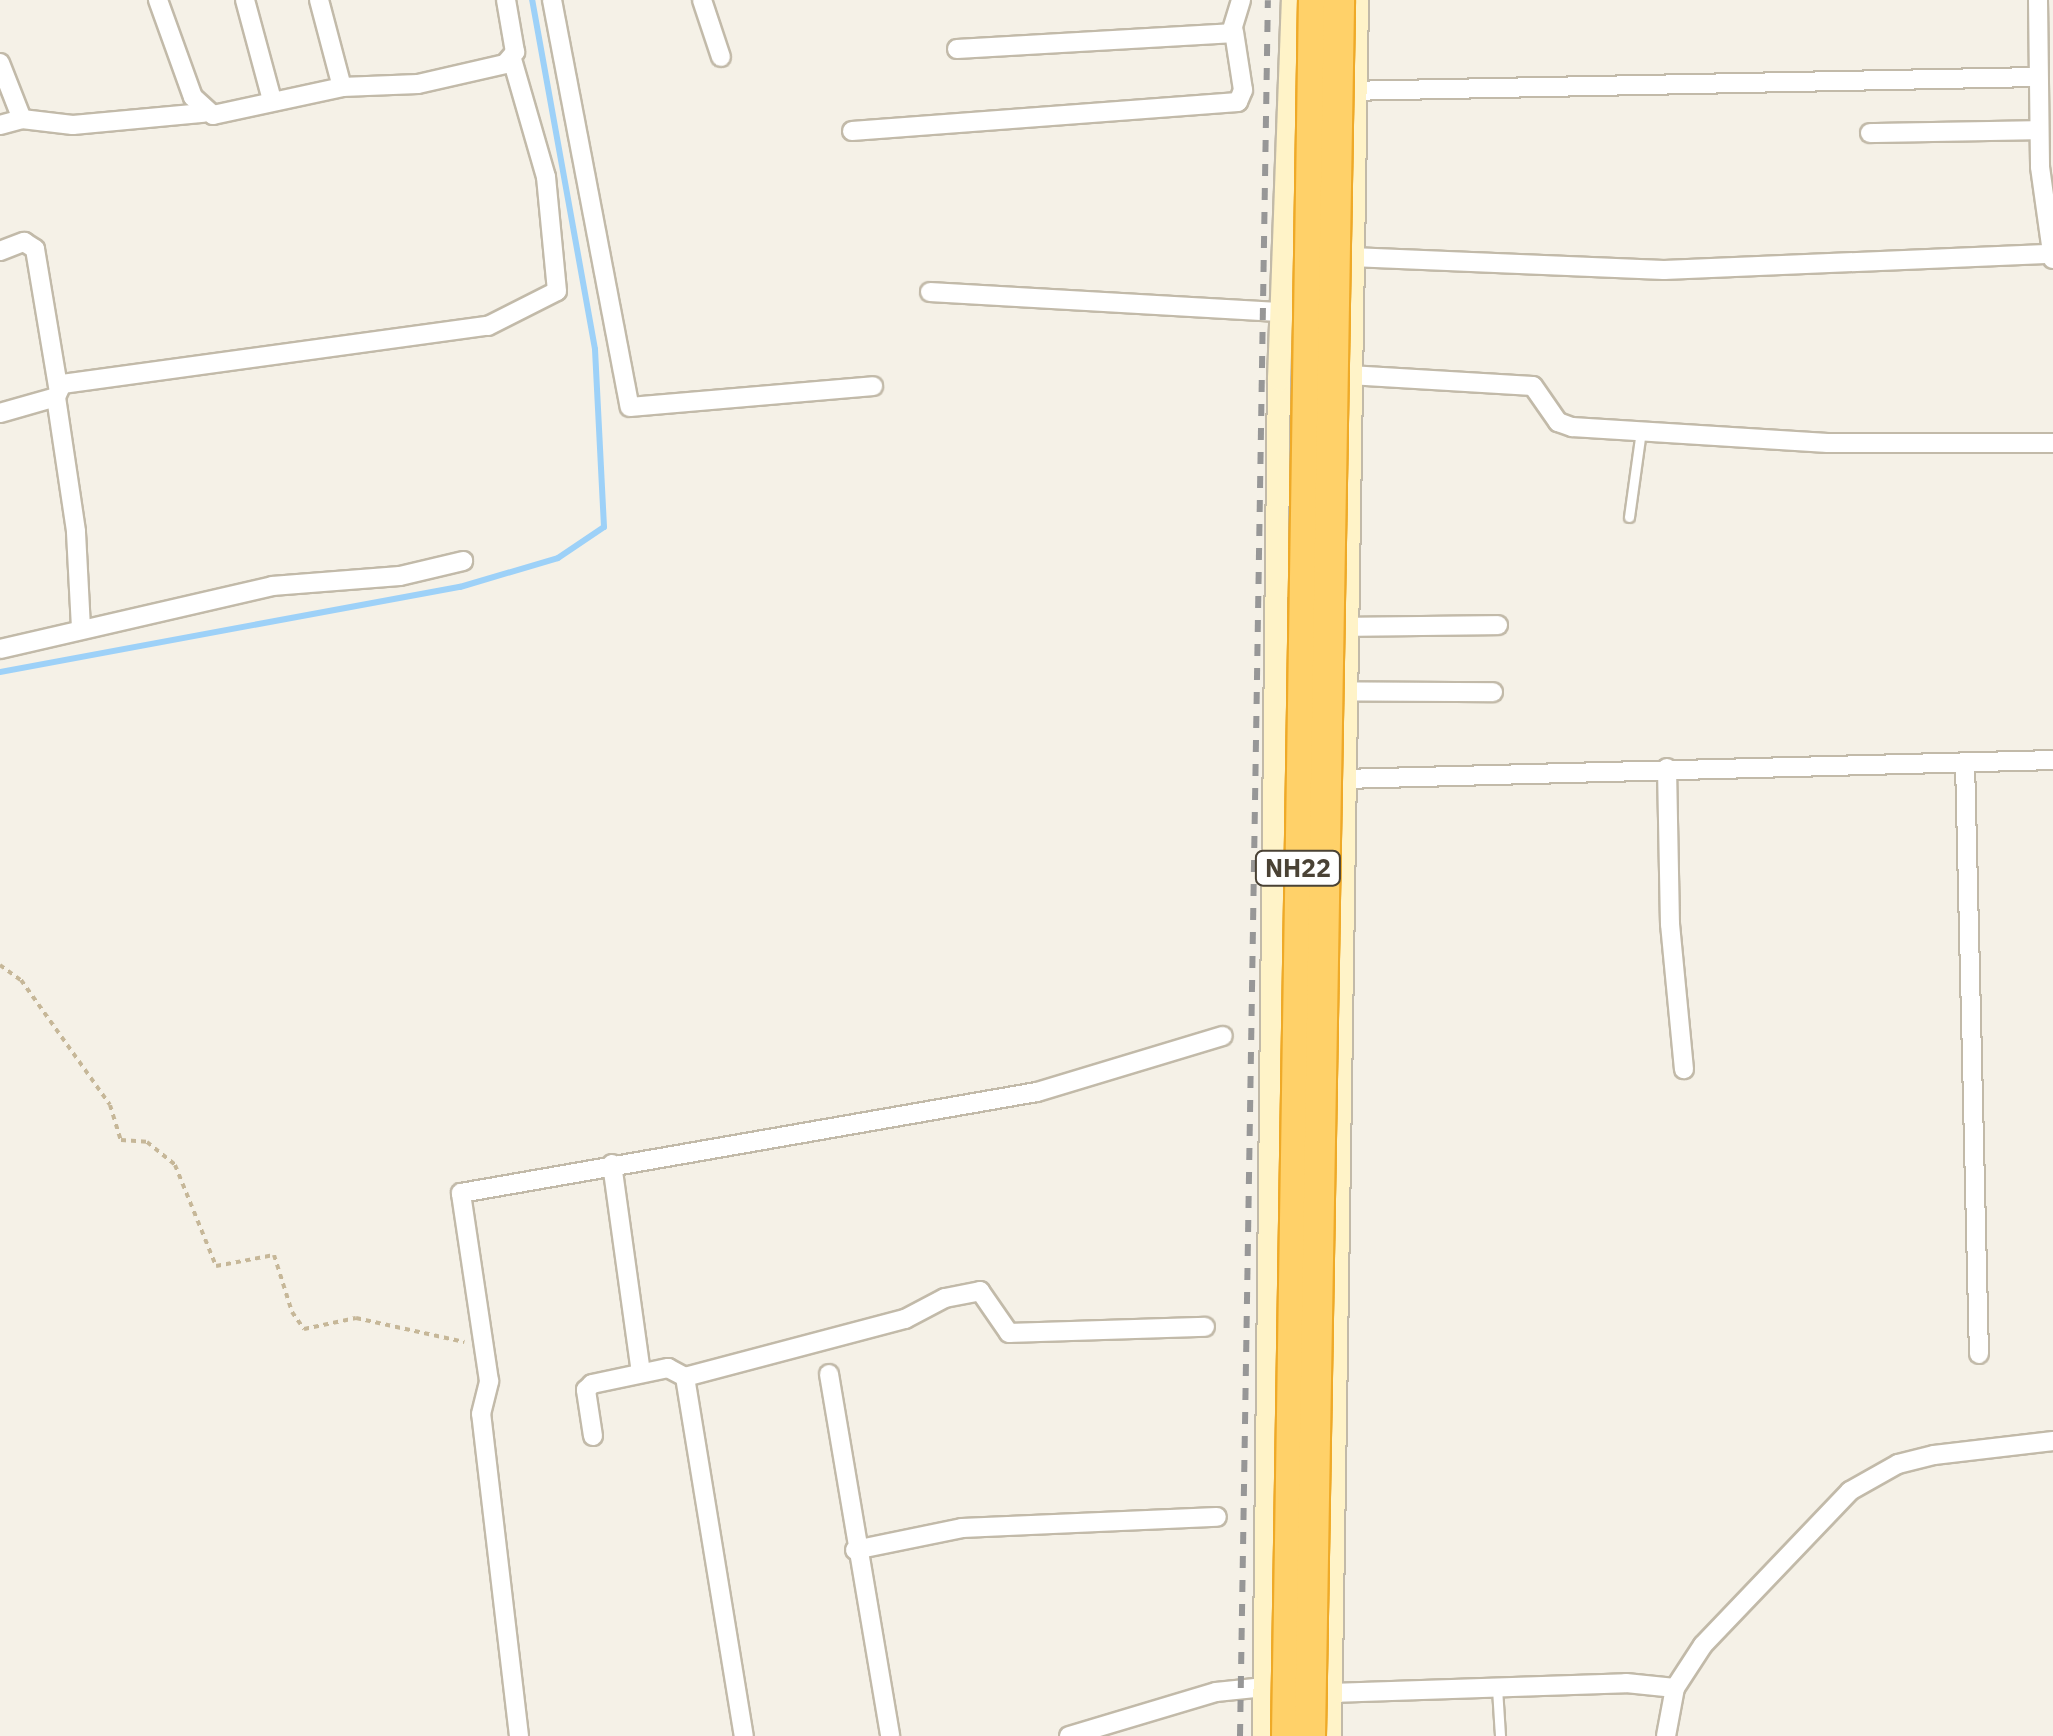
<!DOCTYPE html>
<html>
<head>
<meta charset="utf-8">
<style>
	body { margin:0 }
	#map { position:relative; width:2053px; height:1736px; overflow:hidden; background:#f5f1e7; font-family:"IBM Plex Sans",sans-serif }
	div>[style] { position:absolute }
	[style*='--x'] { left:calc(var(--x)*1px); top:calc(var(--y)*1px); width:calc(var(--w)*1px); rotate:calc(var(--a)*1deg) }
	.stream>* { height:6px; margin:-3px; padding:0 3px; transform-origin:3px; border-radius:3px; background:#9dd1f8 }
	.path>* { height:4px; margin-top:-2px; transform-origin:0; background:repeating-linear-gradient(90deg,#c6b798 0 5px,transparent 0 10px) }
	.roads { filter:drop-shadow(2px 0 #c2baa9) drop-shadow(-2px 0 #c2baa9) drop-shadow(0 2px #c2baa9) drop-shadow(0 -2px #c2baa9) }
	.lane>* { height:9px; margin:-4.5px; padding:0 4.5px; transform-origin:4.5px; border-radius:4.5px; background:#fff }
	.street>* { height:18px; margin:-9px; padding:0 9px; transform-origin:9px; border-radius:9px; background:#fff }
	.secondary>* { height:22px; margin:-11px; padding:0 11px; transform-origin:11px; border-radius:11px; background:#fff3c8 }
	.rail>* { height:6px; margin-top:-3px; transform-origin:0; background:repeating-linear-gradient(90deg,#979797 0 12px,transparent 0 24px) }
	.bridges { filter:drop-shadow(2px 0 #efaa28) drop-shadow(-2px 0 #efaa28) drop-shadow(0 2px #efaa28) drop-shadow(0 -2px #efaa28) }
	.highway-bridge>* { height:30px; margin:-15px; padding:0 15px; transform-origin:15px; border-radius:15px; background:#ffd169 }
	span { translate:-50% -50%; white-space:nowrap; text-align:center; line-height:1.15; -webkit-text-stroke:9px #fff; paint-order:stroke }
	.shield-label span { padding:2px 8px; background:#fff; border:2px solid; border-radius:8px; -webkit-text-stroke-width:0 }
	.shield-label { font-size:25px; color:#4a4235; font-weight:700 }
</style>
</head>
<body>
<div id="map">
	<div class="stream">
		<div style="--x:0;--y:672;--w:468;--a:-10.5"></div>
		<div style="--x:460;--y:587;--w:102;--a:-16.5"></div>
		<div style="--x:558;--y:558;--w:55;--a:-34"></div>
		<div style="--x:604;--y:527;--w:178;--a:-92.9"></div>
		<div style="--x:595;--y:349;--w:355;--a:-100.2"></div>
	</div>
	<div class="path">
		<div style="--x:0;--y:965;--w:26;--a:36"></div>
		<div style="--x:21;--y:980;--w:153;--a:54.5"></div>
		<div style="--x:110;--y:1105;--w:37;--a:73"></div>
		<div style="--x:121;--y:1140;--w:26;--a:4"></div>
		<div style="--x:147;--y:1142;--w:36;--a:39"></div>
		<div style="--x:175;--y:1165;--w:109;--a:67.9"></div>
		<div style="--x:216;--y:1266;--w:59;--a:-10.7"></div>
		<div style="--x:274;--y:1255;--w:60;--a:72.5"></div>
		<div style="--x:292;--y:1312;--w:21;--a:55"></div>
		<div style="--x:304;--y:1329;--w:53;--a:-11.9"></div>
		<div style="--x:356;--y:1318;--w:111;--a:12.5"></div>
	</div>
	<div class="roads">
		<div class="lane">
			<div style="--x:1629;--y:517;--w:87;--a:-82.1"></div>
			<div style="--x:1497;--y:1688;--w:48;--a:86.4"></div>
		</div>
		<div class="street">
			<div style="--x:158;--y:0;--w:103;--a:70.2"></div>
			<div style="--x:193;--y:97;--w:27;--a:42"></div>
			<div style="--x:213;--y:115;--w:132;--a:-12.2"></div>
			<div style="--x:342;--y:87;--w:76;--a:-2.3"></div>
			<div style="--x:418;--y:84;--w:89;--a:-12.9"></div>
			<div style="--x:505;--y:64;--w:16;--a:-50"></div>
			<div style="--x:515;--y:52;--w:53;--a:-99.8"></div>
			<div style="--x:245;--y:0;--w:104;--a:74.9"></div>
			<div style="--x:319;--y:0;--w:90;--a:75.2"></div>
			<div style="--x:552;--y:0;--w:414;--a:79.2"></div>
			<div style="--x:630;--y:407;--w:244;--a:-4.9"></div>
			<div style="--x:702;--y:0;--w:60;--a:71.6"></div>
			<div style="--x:2038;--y:0;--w:167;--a:89.3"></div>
			<div style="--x:2040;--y:167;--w:93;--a:82"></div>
			<div style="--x:957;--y:49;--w:274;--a:-3.3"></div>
			<div style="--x:1231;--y:33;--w:34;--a:-73"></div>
			<div style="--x:0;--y:63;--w:60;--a:68.6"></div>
			<div style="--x:22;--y:119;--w:51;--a:6.7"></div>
			<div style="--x:73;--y:125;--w:131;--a:-5.3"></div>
			<div style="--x:1346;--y:91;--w:692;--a:-1.16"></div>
			<div style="--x:0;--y:125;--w:23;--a:-15"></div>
			<div style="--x:852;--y:131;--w:387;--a:-4.3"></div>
			<div style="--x:1238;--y:102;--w:13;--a:-67"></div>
			<div style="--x:1243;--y:90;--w:59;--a:-98.8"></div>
			<div style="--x:1870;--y:133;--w:168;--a:-1"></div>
			<div style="--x:0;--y:251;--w:26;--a:-21"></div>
			<div style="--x:24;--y:242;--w:13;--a:32"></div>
			<div style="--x:35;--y:249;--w:140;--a:80.5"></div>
			<div style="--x:1351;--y:257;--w:313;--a:2.4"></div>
			<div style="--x:1664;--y:270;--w:388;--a:-2.4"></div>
			<div style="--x:930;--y:292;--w:353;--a:3.3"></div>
			<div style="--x:1349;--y:375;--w:184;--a:3.4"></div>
			<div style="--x:1533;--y:386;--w:44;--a:55.2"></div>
			<div style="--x:1558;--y:422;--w:15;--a:20"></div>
			<div style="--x:1572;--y:427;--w:256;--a:3.6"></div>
			<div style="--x:1828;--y:443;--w:225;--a:0"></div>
			<div style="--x:0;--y:413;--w:58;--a:-15.9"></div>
			<div style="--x:1345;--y:627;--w:153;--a:-0.7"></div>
			<div style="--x:81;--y:628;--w:97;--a:-93"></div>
			<div style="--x:76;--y:531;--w:135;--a:-98.5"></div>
			<div style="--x:56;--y:397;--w:14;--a:-65"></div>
			<div style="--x:62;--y:384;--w:430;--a:-7.8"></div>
			<div style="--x:488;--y:326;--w:77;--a:-26.9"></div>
			<div style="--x:557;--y:291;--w:115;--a:-95.5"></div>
			<div style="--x:546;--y:177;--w:123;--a:-106.1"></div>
			<div style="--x:0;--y:649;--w:279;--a:-13"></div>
			<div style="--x:272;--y:586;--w:128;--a:-4.5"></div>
			<div style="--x:400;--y:576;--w:65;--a:-13.4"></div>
			<div style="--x:1278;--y:691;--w:215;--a:0.3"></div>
			<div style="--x:1965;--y:762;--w:592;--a:88.65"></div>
			<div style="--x:1667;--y:768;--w:156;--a:88.9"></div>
			<div style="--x:1670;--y:924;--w:146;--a:84.5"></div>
			<div style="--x:1343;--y:779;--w:710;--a:-1.53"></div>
			<div style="--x:612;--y:1164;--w:211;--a:82.1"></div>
			<div style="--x:829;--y:1374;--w:367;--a:80.4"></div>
			<div style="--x:685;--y:1377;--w:228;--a:-14.8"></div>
			<div style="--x:905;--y:1319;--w:45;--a:-27.7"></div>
			<div style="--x:945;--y:1298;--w:36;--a:-11"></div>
			<div style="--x:980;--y:1291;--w:51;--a:55.4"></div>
			<div style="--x:1009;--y:1333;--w:196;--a:-1.8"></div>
			<div style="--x:593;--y:1436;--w:47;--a:-98.7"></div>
			<div style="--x:586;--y:1390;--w:8;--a:-45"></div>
			<div style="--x:592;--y:1384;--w:78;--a:-11.9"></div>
			<div style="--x:668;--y:1368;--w:19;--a:28"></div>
			<div style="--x:685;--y:1377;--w:364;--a:80.7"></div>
			<div style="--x:855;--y:1550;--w:109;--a:-11.6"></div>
			<div style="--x:962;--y:1528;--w:255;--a:-2.5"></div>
			<div style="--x:1331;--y:1693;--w:295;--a:-1.9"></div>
			<div style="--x:1626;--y:1683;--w:49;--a:5.8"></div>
			<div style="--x:1675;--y:1688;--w:51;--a:-56.9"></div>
			<div style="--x:1703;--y:1645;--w:213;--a:-46.3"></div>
			<div style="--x:1850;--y:1491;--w:55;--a:-29.4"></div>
			<div style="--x:1898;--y:1464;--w:37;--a:-14"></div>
			<div style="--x:1934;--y:1455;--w:120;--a:-6.7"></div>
			<div style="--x:519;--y:1736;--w:324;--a:-96.7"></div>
			<div style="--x:481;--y:1414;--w:34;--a:-76"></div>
			<div style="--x:489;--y:1381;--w:190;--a:-98.5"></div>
			<div style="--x:461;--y:1193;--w:585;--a:-9.95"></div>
			<div style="--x:1037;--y:1092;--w:194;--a:-16.8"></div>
			<div style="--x:1069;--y:1736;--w:153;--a:-16.7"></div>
			<div style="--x:1216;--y:1692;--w:49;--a:-5.8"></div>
			<div style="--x:1666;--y:1736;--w:49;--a:-79.4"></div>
		</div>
		<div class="secondary">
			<div style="--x:1264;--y:1736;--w:1357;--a:-89.37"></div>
			<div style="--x:1279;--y:379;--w:379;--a:-87.9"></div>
			<div style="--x:1330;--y:1736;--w:1736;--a:-89.11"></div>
		</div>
	</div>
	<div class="rail">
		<div style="--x:1240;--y:1736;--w:1736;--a:-89.08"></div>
	</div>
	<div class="bridges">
		<div class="highway-bridge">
			<div style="--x:1287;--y:1736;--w:1736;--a:-89.11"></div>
			<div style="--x:1310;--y:1736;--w:1736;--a:-89.04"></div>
		</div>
	</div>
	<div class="shield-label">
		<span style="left:1298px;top:868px">NH22</span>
	</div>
</div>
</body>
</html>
